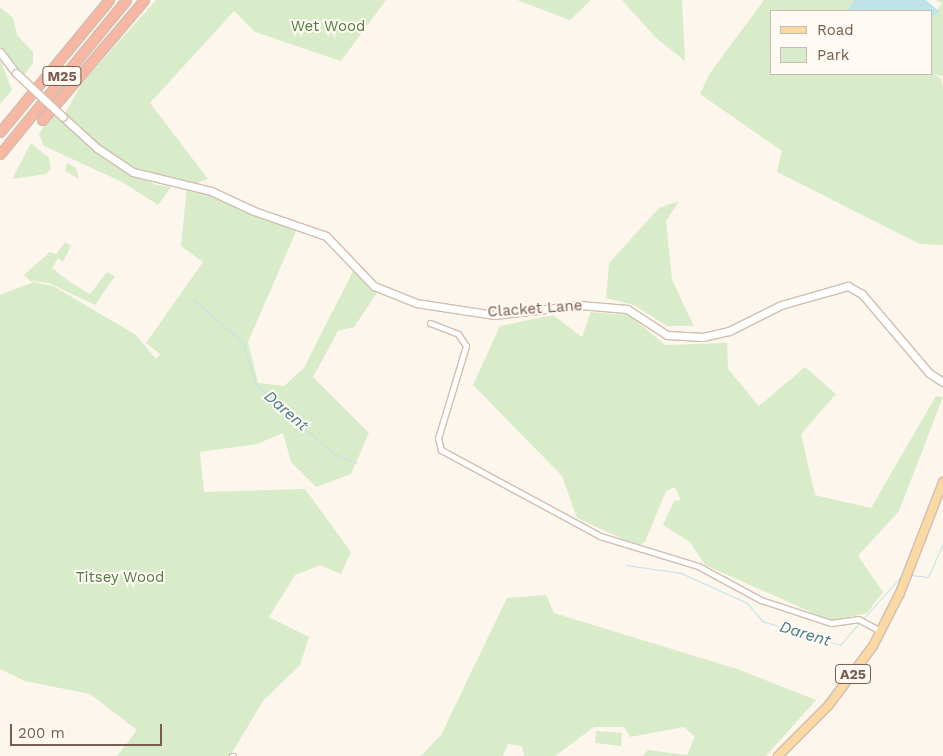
<!DOCTYPE html>
<html>
<head>
<meta charset="utf-8">
<style>
	body { margin:0 }
	#map { position:relative; width:943px; height:756px; overflow:hidden; background:#fdf6ec; font-family:"Work Sans",sans-serif }
	div>[style] { position:absolute }
	[style*='--x'] { left:calc(var(--x)*1px); top:calc(var(--y)*1px); width:calc(var(--w)*1px); rotate:calc(var(--a)*1deg) }
	.green>* { inset:0; background:#d8ecc9 }
	.water>* { inset:0; background:#bfe3e8 }
	.stream>* { height:1px; margin:-0.5px; padding:0 0.5px; transform-origin:0.5px; border-radius:0.5px; background:#bfe3e8 }
	.roads { filter:drop-shadow(1px 0 #d1beb0) drop-shadow(-1px 0 #d1beb0) drop-shadow(0 1px #d1beb0) drop-shadow(0 -1px #d1beb0) }
	.street>* { height:5px; margin:-2.5px; padding:0 2.5px; transform-origin:2.5px; border-radius:2.5px; background:#fff }
	.secondary>* { height:7px; margin:-3.5px; padding:0 3.5px; transform-origin:3.5px; border-radius:3.5px; background:#fff }
	.primary>* { height:8px; margin:-4px; padding:0 4px; transform-origin:4px; border-radius:4px; background:#fbd9a5 }
	.highway>* { height:9px; margin:-4.5px; padding:0 4.5px; transform-origin:4.5px; border-radius:4.5px; background:#f7b7a3 }
	.bridges { filter:drop-shadow(1px 0 #d6c0b0) drop-shadow(-1px 0 #d6c0b0) drop-shadow(0 1px #d6c0b0) drop-shadow(0 -1px #d6c0b0) }
	.secondary-bridge>* { height:7px; margin:-3.5px; padding:0 3.5px; transform-origin:3.5px; border-radius:3.5px; background:#fff }
	span { translate:-50% -50%; white-space:nowrap; text-align:center; line-height:1.15; -webkit-text-stroke:4px #fffaf3; paint-order:stroke }
	.shield-label span { padding:1px 4px; background:#fffaf3; border:1px solid; border-radius:4px; -webkit-text-stroke-width:0 }
	.shield-label { font-size:14px; color:#7a5c4d; font-weight:700 }
	.park-label { font-size:15px; color:#537a41 }
	.street-label { font-size:15px; color:#7a5c4d }
	.water-label { font-size:16px; color:#437c86; font-style:italic }
	.legend { position:absolute; left:770px; top:10px; width:162px; height:65px; box-sizing:border-box; background:#fffaf3; border:1px solid #cabbb1; margin:0; padding:6px 9px; list-style:none; font-size:15px; color:#7a5c4d }
	.legend li { display:flex; align-items:center; gap:10px; height:25px }
	.legend b { width:25px; border:1px solid #cabbb1 }
	.scale { position:absolute; left:10px; top:724px; width:152px; height:22px; box-sizing:border-box; border:2px solid #7a5c4d; border-top:0; padding-left:6px; font-size:15px; line-height:18px; white-space:nowrap; color:#7a5c4d; -webkit-text-stroke:4px #fffaf3; paint-order:stroke }
</style>
</head>
<body>
<div id="map">
	<div class="green">
		<div style="clip-path:polygon(156px 0,386px 0,341px 61px,255px 32px,234px 11px,150px 103px,208px 179px,189px 186px,298px 227px,248px 342px,258px 383px,284px 386px,304px 368px,353px 271px,381px 287px,354px 327px,338px 331px,313px 377px,369px 433px,351px 474px,316px 487px,291px 462px,283px 433px,257px 444px,200px 452px,204px 492px,305px 489px,351px 552px,341px 574px,320px 565px,295px 575px,269px 617px,309px 637px,300px 665px,263px 701px,230px 756px,117px 756px,137px 730px,90px 694px,25px 681px,0 669px,0 295px,33px 282px,53px 286px,136px 335px,156px 359px,160px 354px,146px 343px,203px 262px,181px 246px,187px 187px,122px 165px,63px 117px,82px 83px)"></div>
		<div style="clip-path:polygon(517px 0,591px 0,570px 20px)"></div>
		<div style="clip-path:polygon(622px 0,682px 0,685px 61px,656px 38px)"></div>
		<div style="clip-path:polygon(764px 0,854px 0,846px 11px,772px 11px,772px 74px,932px 74px,932px 17px,942px 3px,935px 0,943px 0,943px 76px,934px 74px,941px 79px,943px 87px,943px 245px,920px 244px,777px 172px,782px 151px,700px 94px,710px 73px)"></div>
		<div style="clip-path:polygon(0 7px,13px 18px,17px 35px,33px 52px,33px 64px,24px 75px,0 46px)"></div>
		<div style="clip-path:polygon(0 59px,12px 90px,0 104px)"></div>
		<div style="clip-path:polygon(52px 112px,96px 152px,156px 185px,171px 187px,158px 205px,122px 182px,44px 146px,39px 134px)"></div>
		<div style="clip-path:polygon(31px 143px,49px 158px,51px 169px,46px 174px,12px 179px)"></div>
		<div style="clip-path:polygon(67px 163px,76px 168px,79px 179px,65px 171px)"></div>
		<div style="clip-path:polygon(679px 201px,666px 221px,672px 280px,694px 326px,667px 326px,634px 305px,606px 298px,609px 263px,659px 208px)"></div>
		<div style="clip-path:polygon(65px 242px,71px 246px,63px 262px,58px 258px,52px 268px,70px 282px,90px 294px,107px 272px,115px 276px,95px 305px,49px 283px,30px 281px,24px 275px,50px 252px,56px 254px)"></div>
		<div style="clip-path:polygon(591px 312px,629px 315px,665px 345px,727px 343px,728px 369px,759px 406px,805px 367px,836px 394px,801px 434px,815px 495px,871px 508px,936px 396px,943px 397px,899px 511px,858px 556px,883px 592px,867px 613px,831px 621px,705px 565px,690px 542px,663px 525px,674px 501px,681px 500px,675px 487px,666px 491px,645px 542px,638px 546px,577px 518px,562px 476px,473px 385px,500px 326px,553px 315px,582px 337px)"></div>
		<div style="clip-path:polygon(546px 595px,554px 613px,737px 669px,816px 700px,766px 756px,643px 756px,648px 750px,687px 755px,695px 737px,684px 727px,630px 737px,624px 727px,594px 727px,555px 756px,524px 756px,522px 746px,508px 744px,503px 756px,421px 756px,441px 735px,507px 598px)"></div>
		<div style="clip-path:polygon(596px 731px,622px 733px,621px 746px,595px 743px)"></div>
	</div>
	<div class="water">
		<div style="clip-path:polygon(854px 0,926px 0,940px 12px,932px 17px,932px 11px,846px 11px)"></div>
	</div>
	<div class="stream">
		<div style="--x:193;--y:299;--w:67;--a:41.3"></div>
		<div style="--x:243;--y:343;--w:44;--a:72.8"></div>
		<div style="--x:256;--y:385;--w:103;--a:41.4"></div>
		<div style="--x:333;--y:453;--w:26;--a:23"></div>
		<div style="--x:626;--y:565;--w:56;--a:8.3"></div>
		<div style="--x:681;--y:573;--w:72;--a:24.4"></div>
		<div style="--x:747;--y:603;--w:23;--a:50"></div>
		<div style="--x:762;--y:621;--w:82;--a:17.1"></div>
		<div style="--x:840;--y:645;--w:29;--a:-49"></div>
		<div style="--x:910;--y:575;--w:18;--a:6"></div>
		<div style="--x:928;--y:577;--w:37;--a:-66"></div>
		<div style="--x:862;--y:620;--w:62;--a:-48.3"></div>
	</div>
	<div class="roads">
		<div class="street">
			<div style="--x:430;--y:323;--w:30;--a:21"></div>
			<div style="--x:458;--y:334;--w:14;--a:56"></div>
			<div style="--x:466;--y:346;--w:96;--a:106.9"></div>
			<div style="--x:438;--y:438;--w:12;--a:76"></div>
			<div style="--x:441;--y:450;--w:181;--a:28.4"></div>
			<div style="--x:600;--y:536;--w:102;--a:17"></div>
			<div style="--x:698;--y:566;--w:72;--a:28.4"></div>
			<div style="--x:761;--y:600;--w:74;--a:18.2"></div>
			<div style="--x:831;--y:623;--w:27;--a:-8"></div>
			<div style="--x:858;--y:619;--w:26;--a:28"></div>
			<div style="--x:232;--y:756;--w:1;--a:0"></div>
		</div>
		<div class="secondary">
			<div style="--x:0;--y:52;--w:26;--a:53"></div>
			<div style="--x:63;--y:117;--w:46;--a:42.4"></div>
			<div style="--x:97;--y:148;--w:43;--a:33.7"></div>
			<div style="--x:133;--y:172;--w:80;--a:13.7"></div>
			<div style="--x:211;--y:191;--w:47;--a:24.9"></div>
			<div style="--x:254;--y:211;--w:76;--a:19.1"></div>
			<div style="--x:326;--y:236;--w:69;--a:46.2"></div>
			<div style="--x:374;--y:286;--w:45;--a:22"></div>
			<div style="--x:416;--y:303;--w:79;--a:8.7"></div>
			<div style="--x:494;--y:315;--w:87;--a:-6.6"></div>
			<div style="--x:580;--y:305;--w:47;--a:4.9"></div>
			<div style="--x:627;--y:309;--w:48;--a:33"></div>
			<div style="--x:667;--y:335;--w:36;--a:3"></div>
			<div style="--x:703;--y:337;--w:27;--a:-13"></div>
			<div style="--x:729;--y:331;--w:58;--a:-26.6"></div>
			<div style="--x:781;--y:305;--w:70;--a:-15.8"></div>
			<div style="--x:848;--y:286;--w:16;--a:30"></div>
			<div style="--x:862;--y:294;--w:104;--a:49.7"></div>
			<div style="--x:929;--y:373;--w:17;--a:33"></div>
		</div>
		<div class="primary">
			<div style="--x:778;--y:756;--w:71;--a:-45"></div>
			<div style="--x:828;--y:706;--w:75;--a:-53.1"></div>
			<div style="--x:873;--y:646;--w:59;--a:-63"></div>
			<div style="--x:900;--y:593;--w:119;--a:-68.8"></div>
		</div>
		<div class="highway">
			<div style="--x:42;--y:120;--w:157;--a:-49.6"></div>
			<div style="--x:0;--y:132;--w:171;--a:-50.5"></div>
			<div style="--x:0;--y:154;--w:199;--a:-50.7"></div>
		</div>
	</div>
	<div class="bridges">
		<div class="secondary-bridge">
			<div style="--x:16;--y:73;--w:64;--a:43.1"></div>
		</div>
	</div>
	<div class="shield-label">
		<span style="left:62px;top:76px">M25</span>
		<span style="left:853px;top:674px">A25</span>
	</div>
	<div class="park-label">
		<span style="left:328px;top:27px">Wet Wood</span>
		<span style="left:120px;top:578px">Titsey Wood</span>
	</div>
	<div class="street-label">
		<span style="left:535px;top:309px;rotate:-4deg">Clacket Lane</span>
	</div>
	<div class="water-label">
		<span style="left:286px;top:411px;rotate:41deg">Darent</span>
		<span style="left:805px;top:634px;rotate:17deg">Darent</span>
	</div>
	<ul class="legend">
	<li><b style="height:6px;background:#fbd9a5"></b>Road</li>
	<li><b style="height:14px;background:#d8ecc9"></b>Park</li>
	</ul>
	<div class="scale">200 m</div>
</div>
</body>
</html>
